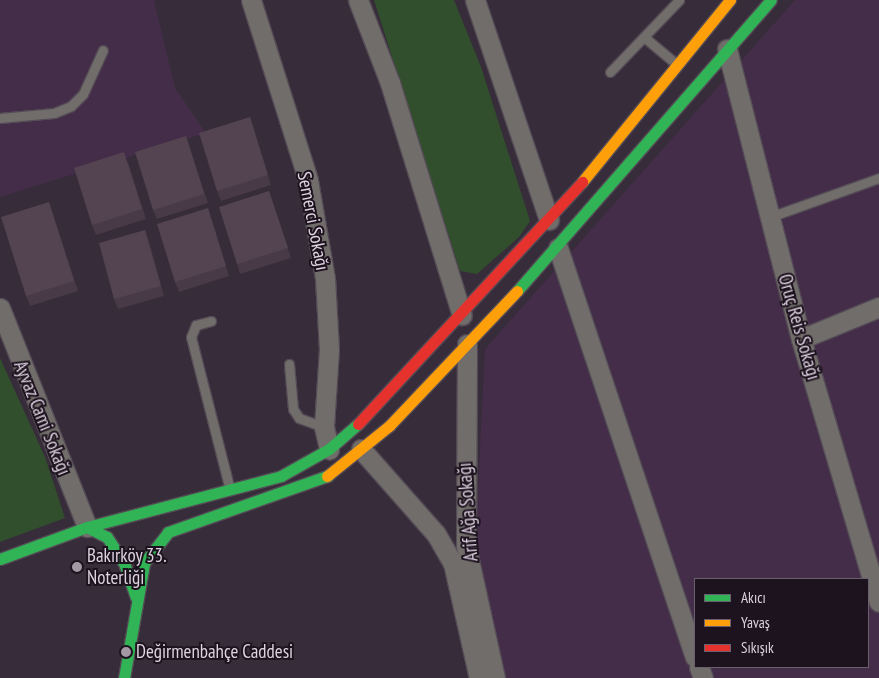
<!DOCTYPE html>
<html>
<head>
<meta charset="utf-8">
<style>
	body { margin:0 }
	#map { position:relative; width:879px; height:678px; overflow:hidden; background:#372c39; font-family:"PT Sans Narrow",sans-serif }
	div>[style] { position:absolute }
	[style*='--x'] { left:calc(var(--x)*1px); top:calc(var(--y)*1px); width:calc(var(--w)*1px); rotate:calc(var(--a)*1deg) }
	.built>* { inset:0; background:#442d49 }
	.green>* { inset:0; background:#324f2d }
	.roads { filter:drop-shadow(1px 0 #544b56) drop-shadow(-1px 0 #544b56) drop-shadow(0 1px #544b56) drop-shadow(0 -1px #544b56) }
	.lane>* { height:9px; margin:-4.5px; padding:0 4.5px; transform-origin:4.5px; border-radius:4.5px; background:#716d6a }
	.street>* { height:19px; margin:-9.5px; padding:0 9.5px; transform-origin:9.5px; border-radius:9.5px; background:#716d6a }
	.fast>* { height:11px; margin:-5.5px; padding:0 5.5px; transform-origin:5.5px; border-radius:5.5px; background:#30b455 }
	.slow>* { height:11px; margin:-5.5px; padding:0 5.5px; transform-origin:5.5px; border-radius:5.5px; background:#ff9f0a }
	.jam>* { height:11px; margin:-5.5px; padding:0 5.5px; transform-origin:5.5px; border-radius:5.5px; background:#e5322d }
	.wall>* { inset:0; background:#483a46 }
	.shaded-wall>* { inset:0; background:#3b3039 }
	.building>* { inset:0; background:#544451 }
	.dots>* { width:14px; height:14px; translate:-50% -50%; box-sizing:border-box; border:2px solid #1c131e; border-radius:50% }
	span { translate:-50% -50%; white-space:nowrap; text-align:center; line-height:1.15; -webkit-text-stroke:4px #1c131e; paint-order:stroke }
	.street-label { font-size:19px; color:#dfd2e1 }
	.poi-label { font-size:19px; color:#dfd2e1 }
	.left { translate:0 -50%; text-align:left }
	.legend { position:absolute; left:694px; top:578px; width:175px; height:90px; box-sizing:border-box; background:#1c131e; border:1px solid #6a5f6c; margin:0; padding:6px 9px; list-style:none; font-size:15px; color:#dfd2e1 }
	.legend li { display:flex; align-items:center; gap:10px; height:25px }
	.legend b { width:25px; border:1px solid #6a5f6c }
</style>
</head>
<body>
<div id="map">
	<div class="built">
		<div style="clip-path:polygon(0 0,154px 0,175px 88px,206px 133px,0 197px)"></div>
		<div style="clip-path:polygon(evenodd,795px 0,879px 0,879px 678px,489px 678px,476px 528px,485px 349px,795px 0,695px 579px,868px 579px,868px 667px,695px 667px,695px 579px)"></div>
	</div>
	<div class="green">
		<div style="clip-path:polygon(374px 0,454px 0,481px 67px,530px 221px,519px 237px,477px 274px,460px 271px)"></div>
		<div style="clip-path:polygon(0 358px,45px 457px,65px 518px,0 542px)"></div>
	</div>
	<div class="roads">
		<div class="lane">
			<div style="--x:644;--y:37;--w:39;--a:40"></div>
			<div style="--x:610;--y:72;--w:100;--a:-46.2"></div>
			<div style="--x:0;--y:118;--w:54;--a:-5.3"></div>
			<div style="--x:54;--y:113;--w:18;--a:-22"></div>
			<div style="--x:71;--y:106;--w:17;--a:-45"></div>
			<div style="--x:83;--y:94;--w:48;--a:-65.6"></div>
			<div style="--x:770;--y:217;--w:116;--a:-19.7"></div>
			<div style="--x:211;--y:321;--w:16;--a:165"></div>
			<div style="--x:196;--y:325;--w:13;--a:113"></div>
			<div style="--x:191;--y:337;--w:154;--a:75.7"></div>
			<div style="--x:289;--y:364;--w:45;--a:84.9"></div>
			<div style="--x:293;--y:409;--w:11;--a:56"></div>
			<div style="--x:299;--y:418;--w:27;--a:20"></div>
		</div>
		<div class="street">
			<div style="--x:251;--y:0;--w:189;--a:72.4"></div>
			<div style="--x:308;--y:180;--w:99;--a:80.2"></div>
			<div style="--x:325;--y:278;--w:71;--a:86.8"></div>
			<div style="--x:329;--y:349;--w:78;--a:93.7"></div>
			<div style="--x:324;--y:427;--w:23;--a:77"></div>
			<div style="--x:358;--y:0;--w:89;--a:68.9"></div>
			<div style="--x:390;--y:83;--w:243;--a:72.8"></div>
			<div style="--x:475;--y:0;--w:232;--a:71.4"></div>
			<div style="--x:727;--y:49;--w:299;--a:75.7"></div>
			<div style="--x:801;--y:339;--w:274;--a:73.5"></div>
			<div style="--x:558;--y:248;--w:431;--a:71.5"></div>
			<div style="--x:0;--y:308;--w:236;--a:68.3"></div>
			<div style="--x:801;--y:339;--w:84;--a:-22.3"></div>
			<div style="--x:467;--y:344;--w:202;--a:90.3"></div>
			<div style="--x:466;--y:546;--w:135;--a:77.6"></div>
			<div style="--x:361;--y:449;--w:113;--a:48.6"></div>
			<div style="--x:436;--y:534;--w:34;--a:60"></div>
			<div style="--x:453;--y:563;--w:118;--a:77.3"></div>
			<div style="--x:699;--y:667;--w:12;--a:70"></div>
		</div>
		<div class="fast">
			<div style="--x:517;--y:291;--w:386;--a:-48.9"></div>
			<div style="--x:87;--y:527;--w:22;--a:27"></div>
			<div style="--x:107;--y:537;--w:31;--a:57"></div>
			<div style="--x:124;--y:563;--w:36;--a:71"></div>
			<div style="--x:0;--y:559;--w:93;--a:-20.2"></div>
			<div style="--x:87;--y:527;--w:201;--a:-14.7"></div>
			<div style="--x:281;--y:476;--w:55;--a:-29.4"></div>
			<div style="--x:329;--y:449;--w:38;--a:-41"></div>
			<div style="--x:124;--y:678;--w:117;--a:-80.1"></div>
			<div style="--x:144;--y:563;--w:39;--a:-52"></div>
			<div style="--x:168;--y:532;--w:169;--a:-19.4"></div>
		</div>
		<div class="slow">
			<div style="--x:582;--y:182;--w:235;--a:-50.9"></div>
			<div style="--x:327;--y:476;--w:80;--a:-38.9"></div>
			<div style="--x:389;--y:426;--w:186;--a:-46.5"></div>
		</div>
		<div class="jam">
			<div style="--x:358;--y:424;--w:330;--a:-47.2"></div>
		</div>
	</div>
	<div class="wall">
		<div style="clip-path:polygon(250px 117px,271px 185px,221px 201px,217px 191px)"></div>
		<div style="clip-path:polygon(186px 136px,208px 203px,157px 219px,153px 210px)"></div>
		<div style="clip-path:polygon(128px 162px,146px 219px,96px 235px,92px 225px)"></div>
		<div style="clip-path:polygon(269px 191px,291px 258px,240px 274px,237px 264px)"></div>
		<div style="clip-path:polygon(49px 202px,78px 291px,30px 306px,26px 296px)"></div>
		<div style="clip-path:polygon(211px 218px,229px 276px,179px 292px,175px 282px)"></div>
		<div style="clip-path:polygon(145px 230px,149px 240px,164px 296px,118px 309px,114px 299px)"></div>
	</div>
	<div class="shaded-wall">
		<div style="clip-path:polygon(145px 230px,149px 240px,164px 296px,161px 286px)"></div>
	</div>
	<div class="building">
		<div style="clip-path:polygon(250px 117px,268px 175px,217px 191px,199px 133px)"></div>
		<div style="clip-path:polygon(186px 136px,204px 194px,153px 210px,135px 152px)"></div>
		<div style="clip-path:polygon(124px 152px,142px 209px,92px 225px,74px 168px)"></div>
		<div style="clip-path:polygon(269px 191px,288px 248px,237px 264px,219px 207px)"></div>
		<div style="clip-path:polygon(49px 202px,74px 281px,26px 296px,1px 217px)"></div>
		<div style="clip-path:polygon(208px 208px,226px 266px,175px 282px,157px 224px)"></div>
		<div style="clip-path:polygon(145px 230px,161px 286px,114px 299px,99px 243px)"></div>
	</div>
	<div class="dots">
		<div style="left:77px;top:567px;background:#a498a6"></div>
		<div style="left:126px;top:652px;background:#a498a6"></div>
	</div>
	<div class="street-label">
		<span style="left:313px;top:221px;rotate:79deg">Semerci Sokağı</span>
		<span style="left:799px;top:327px;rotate:74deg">Oruç Reis Sokağı</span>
		<span style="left:42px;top:418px;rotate:68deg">Ayvaz Cami Sokağı</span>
		<span style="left:468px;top:512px;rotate:-94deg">Arif Ağa Sokağı</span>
	</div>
	<div class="poi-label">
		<span class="left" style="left:87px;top:567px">Bakırköy 33.<br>Noterliği</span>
		<span class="left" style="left:136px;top:652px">Değirmenbahçe Caddesi</span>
	</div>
	<ul class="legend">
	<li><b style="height:6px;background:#30b455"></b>Akıcı</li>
	<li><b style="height:6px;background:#ff9f0a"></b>Yavaş</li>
	<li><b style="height:6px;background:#e5322d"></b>Sıkışık</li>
	</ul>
</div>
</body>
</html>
